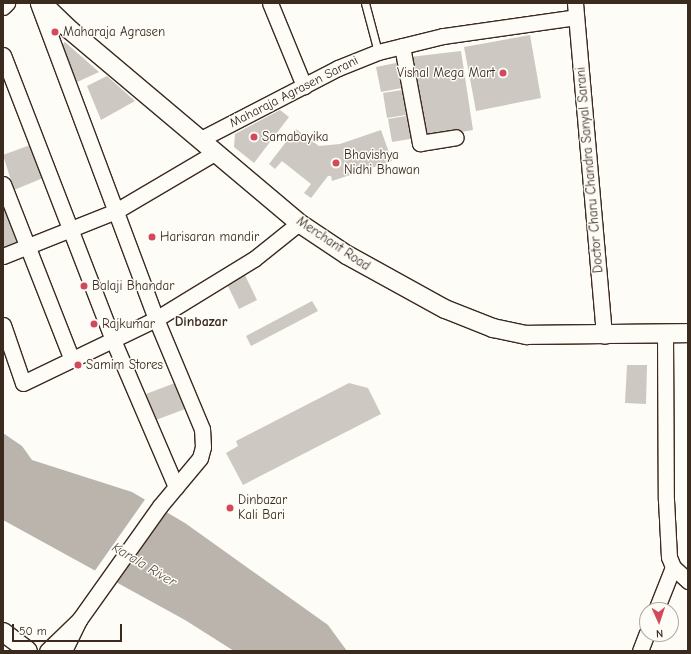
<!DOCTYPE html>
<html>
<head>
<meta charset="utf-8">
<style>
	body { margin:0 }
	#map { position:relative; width:691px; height:654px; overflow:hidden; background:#fdfcf7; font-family:"Comic Neue",sans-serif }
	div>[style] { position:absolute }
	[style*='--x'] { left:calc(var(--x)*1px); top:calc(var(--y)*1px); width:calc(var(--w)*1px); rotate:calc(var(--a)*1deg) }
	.water>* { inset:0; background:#bbb4ad }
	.pier>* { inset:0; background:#fdfcf7 }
	.building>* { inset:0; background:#cdc8c2 }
	.roads { filter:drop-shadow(1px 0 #3b2a1e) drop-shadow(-1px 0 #3b2a1e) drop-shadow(0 1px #3b2a1e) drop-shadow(0 -1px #3b2a1e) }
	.service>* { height:7px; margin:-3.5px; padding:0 3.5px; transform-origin:3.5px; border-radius:3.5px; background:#fdfcf7 }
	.minor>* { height:15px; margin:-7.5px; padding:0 7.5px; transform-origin:7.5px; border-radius:7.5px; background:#fdfcf7 }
	.tertiary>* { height:18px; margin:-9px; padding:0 9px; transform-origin:9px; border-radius:9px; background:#fdfcf7 }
	.dots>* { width:11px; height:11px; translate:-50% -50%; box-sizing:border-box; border:2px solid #fdfcf7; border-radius:50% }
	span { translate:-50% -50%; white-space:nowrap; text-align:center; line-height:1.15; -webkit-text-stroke:3px #fdfcf7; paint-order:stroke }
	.poi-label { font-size:13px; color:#3b2a1e }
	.left { translate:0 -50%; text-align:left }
	.right { translate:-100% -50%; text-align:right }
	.street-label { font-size:13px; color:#3b2a1e }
	.neighbourhood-label { font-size:14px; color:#3b2a1e; font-weight:700 }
	.water-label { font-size:14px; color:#615349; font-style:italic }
	.frame { position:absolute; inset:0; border:4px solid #3b2a1e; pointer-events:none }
	.north { position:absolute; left:639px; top:602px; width:40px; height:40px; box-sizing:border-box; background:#fdfcf7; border:1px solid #afa8a0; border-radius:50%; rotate:177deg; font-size:11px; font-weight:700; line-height:16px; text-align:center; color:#3b2a1e }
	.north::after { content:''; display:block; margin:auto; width:14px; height:18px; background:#d1495b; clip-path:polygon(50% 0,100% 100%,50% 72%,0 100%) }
	.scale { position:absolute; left:12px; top:624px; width:110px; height:18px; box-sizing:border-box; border:2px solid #3b2a1e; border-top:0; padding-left:5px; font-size:12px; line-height:14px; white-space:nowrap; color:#3b2a1e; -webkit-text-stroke:3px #fdfcf7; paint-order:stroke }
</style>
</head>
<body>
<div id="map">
	<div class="water">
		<div style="clip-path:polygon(3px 433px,22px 446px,32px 460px,132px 492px,185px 523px,328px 625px,347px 651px,234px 651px,185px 620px,3px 520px)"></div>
	</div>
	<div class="pier">
		<div style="clip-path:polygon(146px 498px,166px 511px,115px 584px,94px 572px)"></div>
	</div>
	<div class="building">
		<div style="clip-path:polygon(530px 35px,541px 98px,476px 111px,464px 47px)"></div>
		<div style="clip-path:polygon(65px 42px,99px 72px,75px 83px,60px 47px)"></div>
		<div style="clip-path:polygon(461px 51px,473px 130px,424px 138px,410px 57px)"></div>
		<div style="clip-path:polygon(401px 62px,407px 87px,381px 92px,376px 67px)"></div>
		<div style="clip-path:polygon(107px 76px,135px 101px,101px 120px,87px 86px)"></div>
		<div style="clip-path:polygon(408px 89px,412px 114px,387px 118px,383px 93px)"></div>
		<div style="clip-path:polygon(280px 110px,289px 117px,254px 163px,234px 147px,235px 134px)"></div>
		<div style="clip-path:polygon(412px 115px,416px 138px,392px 142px,388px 119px)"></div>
		<div style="clip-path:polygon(296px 129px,319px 146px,340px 144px,381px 130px,392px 161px,332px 181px,331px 176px,328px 176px,311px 198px,304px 193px,311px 184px,282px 161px,275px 169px,269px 164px)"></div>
		<div style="clip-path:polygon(30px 145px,43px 178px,14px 190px,3px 155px)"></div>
		<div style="clip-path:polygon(3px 201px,20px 244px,3px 251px)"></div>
		<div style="clip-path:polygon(243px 271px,257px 300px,239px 309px,225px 280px)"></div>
		<div style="clip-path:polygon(312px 301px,318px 311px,251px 346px,246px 336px)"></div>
		<div style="clip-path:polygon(627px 365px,647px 365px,646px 404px,625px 403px)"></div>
		<div style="clip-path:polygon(175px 383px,185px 409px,156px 420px,146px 394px)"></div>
		<div style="clip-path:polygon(349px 383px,368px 388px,381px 414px,243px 485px,226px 453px,238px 446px,236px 441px)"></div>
	</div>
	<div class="roads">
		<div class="service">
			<div style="--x:365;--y:3;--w:51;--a:75.1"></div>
		</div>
		<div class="minor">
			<div style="--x:270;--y:3;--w:90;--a:67.7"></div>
			<div style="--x:575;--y:3;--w:334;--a:85"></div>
			<div style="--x:3;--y:7;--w:6;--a:-45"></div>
			<div style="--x:402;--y:46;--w:99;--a:79.5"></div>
			<div style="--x:420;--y:143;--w:36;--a:-9"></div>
			<div style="--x:3;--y:55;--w:305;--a:68.9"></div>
			<div style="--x:113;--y:340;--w:160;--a:66.8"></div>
			<div style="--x:201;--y:139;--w:154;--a:-27.4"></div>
			<div style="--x:338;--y:68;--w:43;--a:-21.8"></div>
			<div style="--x:378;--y:52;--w:67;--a:-13.8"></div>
			<div style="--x:443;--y:36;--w:134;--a:-8.1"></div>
			<div style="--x:3;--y:184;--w:189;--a:68.6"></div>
			<div style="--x:3;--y:256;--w:122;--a:-21.7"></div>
			<div style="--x:116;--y:211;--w:116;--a:-30.5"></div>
			<div style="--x:3;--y:325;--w:61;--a:71"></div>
			<div style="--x:23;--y:383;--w:148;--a:-25.7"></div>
			<div style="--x:156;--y:319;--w:337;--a:-110.5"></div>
			<div style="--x:665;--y:335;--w:165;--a:89.7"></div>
			<div style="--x:666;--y:500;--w:57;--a:87"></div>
			<div style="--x:669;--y:557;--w:11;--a:68"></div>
			<div style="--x:673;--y:567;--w:21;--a:43"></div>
			<div style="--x:656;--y:610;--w:46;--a:-68.4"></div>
			<div style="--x:79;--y:620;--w:140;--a:-54.6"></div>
			<div style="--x:160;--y:506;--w:62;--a:-50.2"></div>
			<div style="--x:200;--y:458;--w:11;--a:-75"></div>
			<div style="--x:203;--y:447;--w:18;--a:-93"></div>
			<div style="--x:202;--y:429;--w:119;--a:-112.7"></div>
			<div style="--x:156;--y:319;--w:115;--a:-31.5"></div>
			<div style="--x:254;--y:259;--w:58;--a:-38.7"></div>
			<div style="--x:47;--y:651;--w:45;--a:-44.1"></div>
			<div style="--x:79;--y:620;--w:34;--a:116"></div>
			<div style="--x:640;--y:651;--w:19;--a:-69"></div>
		</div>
		<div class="tertiary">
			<div style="--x:42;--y:3;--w:39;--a:44"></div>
			<div style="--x:70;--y:30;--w:299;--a:40.1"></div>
			<div style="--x:299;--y:223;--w:58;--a:33.7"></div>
			<div style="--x:347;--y:255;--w:112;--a:28.9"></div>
			<div style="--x:445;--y:309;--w:52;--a:21.6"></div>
			<div style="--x:493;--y:328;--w:35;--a:12"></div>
			<div style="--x:527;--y:335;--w:161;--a:-0.7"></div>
			<div style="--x:3;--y:632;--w:31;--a:37"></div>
		</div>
	</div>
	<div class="dots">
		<div style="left:55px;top:32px;background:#d1495b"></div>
		<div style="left:503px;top:73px;background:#d1495b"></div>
		<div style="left:254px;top:137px;background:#d1495b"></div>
		<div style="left:336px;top:163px;background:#d1495b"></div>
		<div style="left:152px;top:237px;background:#d1495b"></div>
		<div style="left:84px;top:286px;background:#d1495b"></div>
		<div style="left:94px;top:324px;background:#d1495b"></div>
		<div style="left:78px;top:365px;background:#d1495b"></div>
		<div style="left:230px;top:508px;background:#d1495b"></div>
	</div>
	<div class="poi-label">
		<span class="left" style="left:63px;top:32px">Maharaja Agrasen</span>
		<span class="right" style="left:495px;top:73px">Vishal Mega Mart</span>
		<span class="left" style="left:262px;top:137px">Samabayika</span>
		<span class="left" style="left:344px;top:163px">Bhavishya<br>Nidhi Bhawan</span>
		<span class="left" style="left:160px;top:237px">Harisaran mandir</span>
		<span class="left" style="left:92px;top:286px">Balaji Bhandar</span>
		<span class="left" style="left:102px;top:324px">Rajkumar</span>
		<span class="left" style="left:86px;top:365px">Samim Stores</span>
		<span class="left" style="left:238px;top:508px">Dinbazar<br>Kali Bari</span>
	</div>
	<div class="street-label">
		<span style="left:294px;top:92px;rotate:-27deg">Maharaja Agrasen Sarani</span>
		<span style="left:590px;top:170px;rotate:-95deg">Doctor Charu Chandra Sanyal Sarani</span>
		<span style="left:333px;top:244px;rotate:34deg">Merchant Road</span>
	</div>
	<div class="neighbourhood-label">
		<span style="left:201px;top:322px">Dinbazar</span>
	</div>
	<div class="water-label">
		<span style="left:144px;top:565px;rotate:31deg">Karala River</span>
	</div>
	<div class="frame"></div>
	<div class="north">N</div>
	<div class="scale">50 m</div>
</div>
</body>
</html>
